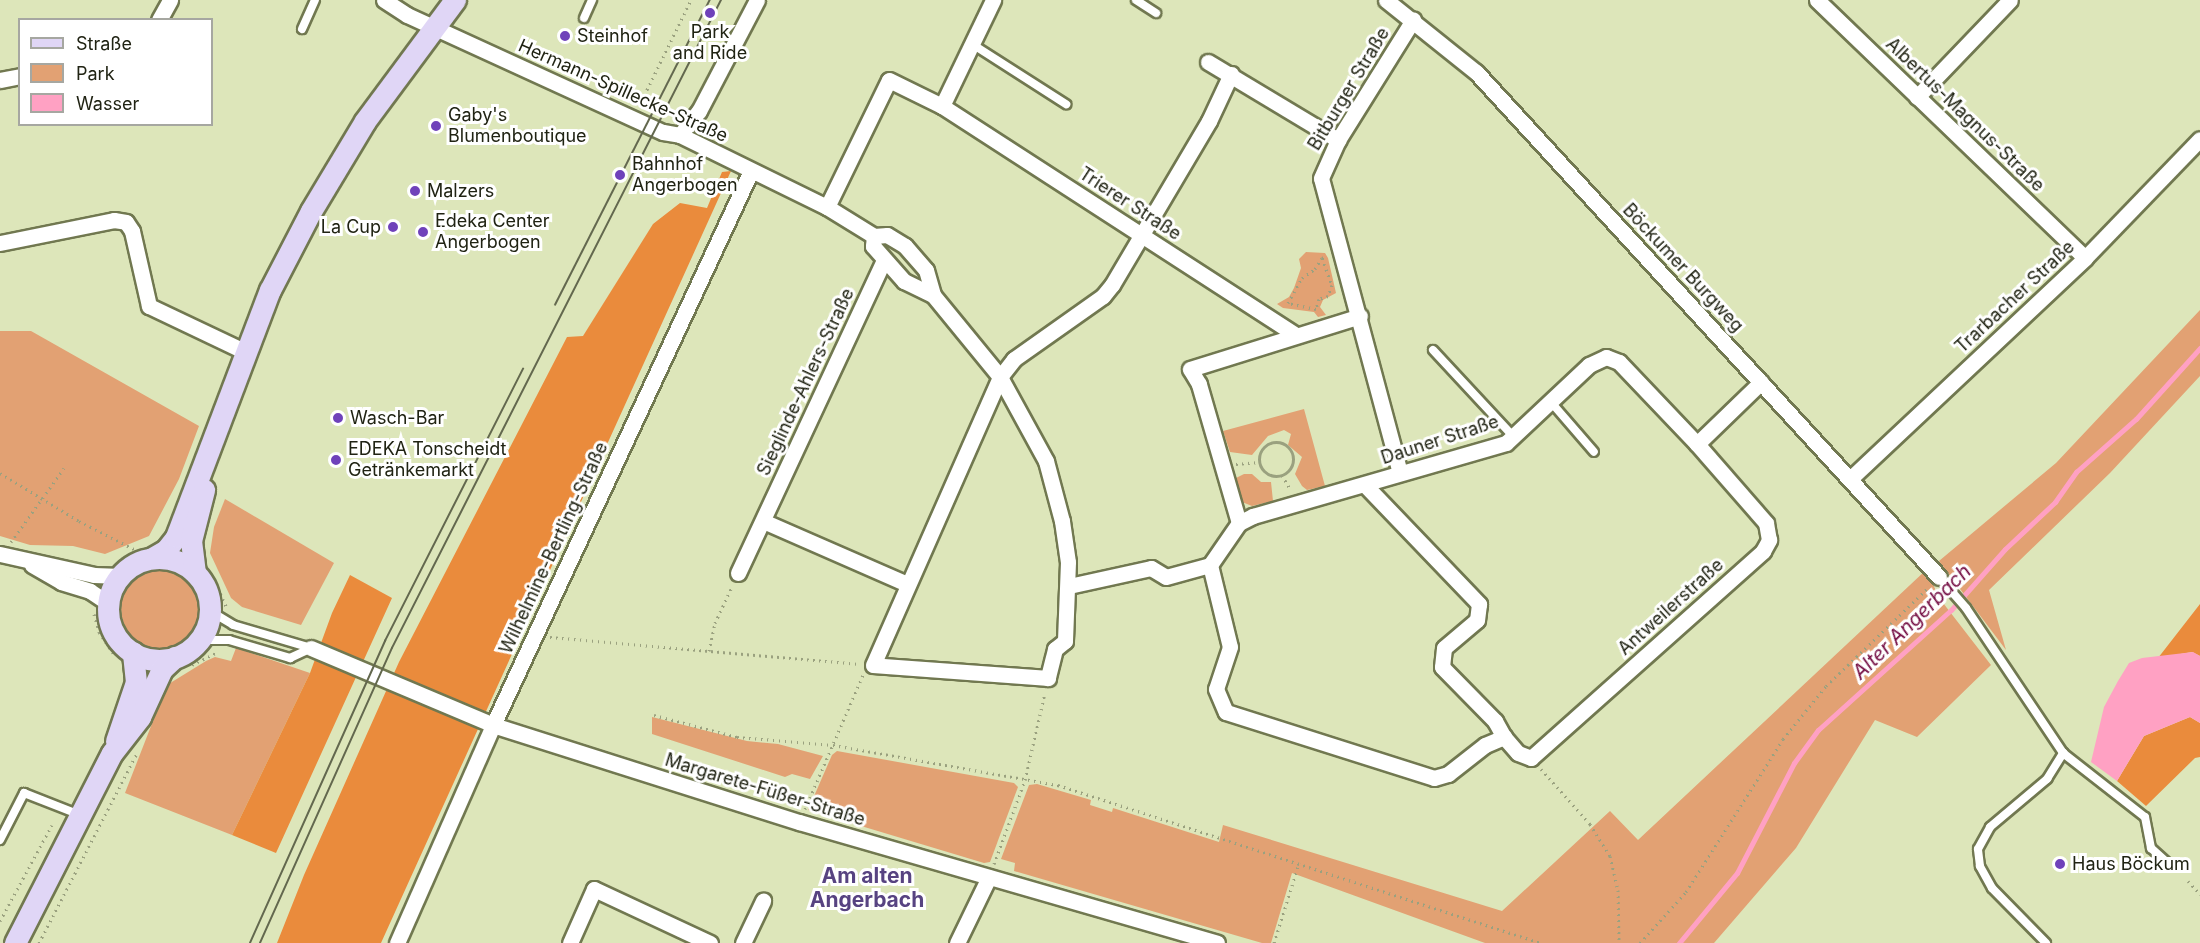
<!DOCTYPE html>
<html>
<head>
<meta charset="utf-8">
<style>
	body { margin:0 }
	#map { position:relative; width:2200px; height:943px; overflow:hidden; background:#dde6ba; font-family:Inter,sans-serif }
	div>[style] { position:absolute }
	[style*='--x'] { left:calc(var(--x)*1px); top:calc(var(--y)*1px); width:calc(var(--w)*1px); rotate:calc(var(--a)*1deg) }
	.green>* { inset:0; background:#e2a173 }
	.round { border-radius:50% }
	.forest>* { inset:0; background:#ea8b3c }
	.water>* { inset:0; background:#ffa1c3 }
	.stream>* { height:5px; margin:-2.5px; padding:0 2.5px; transform-origin:2.5px; border-radius:2.5px; background:#ffa1c3 }
	.path>* { height:3px; margin-top:-1.5px; transform-origin:0; background:repeating-linear-gradient(90deg,#9aa17f 0 1.5px,transparent 0 6px) }
	.path>.ring { margin:-1.5px; padding:0; box-sizing:content-box; background:none; border:3px solid #9aa17f; border-radius:50% }
	.roads { filter:drop-shadow(2px 0 #717850) drop-shadow(-2px 0 #717850) drop-shadow(0 2px #717850) drop-shadow(0 -2px #717850) }
	.lane>* { height:8px; margin:-4px; padding:0 4px; transform-origin:4px; border-radius:4px; background:#fff }
	.street>* { height:15px; margin:-7.5px; padding:0 7.5px; transform-origin:7.5px; border-radius:7.5px; background:#fff }
	.secondary>* { height:21px; margin:-10.5px; padding:0 10.5px; transform-origin:10.5px; border-radius:10.5px; background:#e0d6f6 }
	.secondary>.ring { margin:-10.5px; padding:0; box-sizing:content-box; background:none; border:21px solid #e0d6f6; border-radius:50% }
	.tram>* { height:1.5px; margin:-0.75px; padding:0 0.75px; transform-origin:0.75px; border-radius:0.75px; background:#63684e }
	.dots>* { width:16px; height:16px; translate:-50% -50%; box-sizing:border-box; border:3px solid #fff; border-radius:50% }
	span { translate:-50% -50%; white-space:nowrap; text-align:center; line-height:1.15; -webkit-text-stroke:6px #fff; paint-order:stroke }
	.poi-label { font-size:18px; color:#202313 }
	.left { translate:0 -50%; text-align:left }
	.right { translate:-100% -50%; text-align:right }
	.street-label { font-size:18px; color:#202313 }
	.water-label { font-size:20px; color:#720940; font-style:italic }
	.quarter-label { font-size:21px; color:#574381; font-weight:700 }
	.legend { position:absolute; left:18px; top:18px; width:195px; height:108px; box-sizing:border-box; background:#fff; border:2px solid #a6a7a1; margin:0; padding:8px 10px; list-style:none; font-size:18px; color:#202313 }
	.legend li { display:flex; align-items:center; gap:12px; height:30px }
	.legend b { width:30px; border:2px solid #a6a7a1 }
</style>
</head>
<body>
<div id="map">
	<div class="green">
		<div style="clip-path:polygon(1306px 252px,1325px 253px,1328px 258px,1336px 293px,1323px 300px,1320px 307px,1326px 315px,1318px 317px,1314px 312px,1283px 308px,1277px 304px,1289px 297px,1294px 288px,1301px 268px,1299px 259px)"></div>
		<div style="clip-path:polygon(2200px 310px,2200px 376px,2110px 473px,1989px 590px,2006px 650px,1939px 561px,2056px 463px)"></div>
		<div style="clip-path:polygon(0 331px,31px 331px,199px 426px,179px 479px,149px 536px,105px 554px,73px 546px,30px 545px,0 536px)"></div>
		<div style="clip-path:polygon(1304px 409px,1325px 486px,1307px 490px,1302px 486px,1295px 474px,1302px 457px,1288px 445px,1291px 434px,1284px 430px,1268px 436px,1252px 455px,1230px 452px,1223px 431px)"></div>
		<div style="clip-path:polygon(1244px 474px,1252px 474px,1261px 482px,1271px 482px,1273px 501px,1252px 506px,1242px 502px,1236px 478px)"></div>
		<div style="clip-path:polygon(225px 499px,334px 563px,301px 625px,242px 607px,231px 598px,210px 553px,214px 527px)"></div>
		<div class="round" style="left:121px;top:568px;width:82px;height:82px"></div>
		<div style="clip-path:polygon(1926px 570px,1940px 599px,1991px 665px,1917px 737px,1875px 720px,1796px 848px,1714px 943px,1485px 943px,1292px 873px,1271px 943px,1262px 943px,1014px 871px,1015px 863px,1001px 859px,1029px 785px,1037px 784px,1091px 800px,1090px 805px,1112px 812px,1113px 808px,1219px 842px,1223px 825px,1502px 911px,1610px 811px,1638px 840px)"></div>
		<div style="clip-path:polygon(236px 648px,310px 673px,232px 835px,125px 793px,167px 685px,206px 661px,215px 657px,231px 661px)"></div>
		<div style="clip-path:polygon(652px 717px,747px 741px,778px 744px,823px 756px,810px 779px,792px 774px,785px 777px,652px 734px)"></div>
		<div style="clip-path:polygon(837px 751px,1014px 783px,1018px 787px,990px 862px,984px 863px,808px 810px,832px 755px)"></div>
	</div>
	<div class="forest">
		<div style="clip-path:polygon(731px 171px,381px 943px,277px 943px,304px 875px,399px 662px,567px 337px,583px 336px,653px 224px,680px 203px,707px 208px,722px 172px)"></div>
		<div style="clip-path:polygon(350px 575px,392px 598px,276px 853px,232px 835px,310px 673px,332px 613px)"></div>
		<div style="clip-path:polygon(2200px 604px,2200px 656px,2192px 652px,2158px 658px)"></div>
		<div style="clip-path:polygon(2190px 717px,2200px 723px,2200px 757px,2195px 758px,2146px 806px,2117px 781px,2144px 736px)"></div>
	</div>
	<div class="water">
		<div style="clip-path:polygon(2193px 652px,2200px 656px,2200px 723px,2190px 717px,2144px 736px,2117px 781px,2091px 762px,2104px 707px,2118px 681px,2129px 663px,2142px 658px)"></div>
	</div>
	<div class="stream">
		<div style="--x:1679;--y:943;--w:91;--a:-50.4"></div>
		<div style="--x:1737;--y:873;--w:124;--a:-62.6"></div>
		<div style="--x:1794;--y:763;--w:41;--a:-54"></div>
		<div style="--x:1818;--y:730;--w:179;--a:-42.1"></div>
		<div style="--x:1951;--y:610;--w:81;--a:-48.5"></div>
		<div style="--x:2005;--y:549;--w:69;--a:-43.2"></div>
		<div style="--x:2055;--y:502;--w:37;--a:-55"></div>
		<div style="--x:2076;--y:472;--w:80;--a:-41.5"></div>
		<div style="--x:2136;--y:419;--w:96;--a:-48"></div>
	</div>
	<div class="path">
		<div style="--x:639;--y:106;--w:118;--a:-63.9"></div>
		<div style="--x:1322;--y:258;--w:29;--a:70"></div>
		<div style="--x:1332;--y:285;--w:12;--a:110"></div>
		<div style="--x:1328;--y:296;--w:9;--a:162"></div>
		<div style="--x:1319;--y:299;--w:10;--a:107"></div>
		<div style="--x:1316;--y:309;--w:29;--a:-168"></div>
		<div style="--x:1288;--y:303;--w:29;--a:-61"></div>
		<div style="--x:1302;--y:278;--w:16;--a:-35"></div>
		<div style="--x:1315;--y:269;--w:13;--a:-58"></div>
		<div style="--x:1322;--y:258;--w:4;--a:-27"></div>
		<div class="ring" style="left:1259px;top:442px;width:31px;height:31px"></div>
		<div style="--x:1236;--y:464;--w:23;--a:-5"></div>
		<div style="--x:0;--y:473;--w:92;--a:31.3"></div>
		<div style="--x:79;--y:521;--w:64;--a:27"></div>
		<div style="--x:1282;--y:475;--w:16;--a:60"></div>
		<div style="--x:11;--y:542;--w:91;--a:-54.4"></div>
		<div style="--x:121;--y:559;--w:14;--a:-25"></div>
		<div style="--x:213;--y:577;--w:32;--a:66"></div>
		<div style="--x:94;--y:614;--w:19;--a:74"></div>
		<div style="--x:99;--y:632;--w:29;--a:56"></div>
		<div style="--x:550;--y:637;--w:308;--a:5"></div>
		<div style="--x:709;--y:651;--w:29;--a:-78"></div>
		<div style="--x:715;--y:623;--w:38;--a:-65"></div>
		<div style="--x:192;--y:665;--w:27;--a:-27"></div>
		<div style="--x:654;--y:715;--w:86;--a:14.8"></div>
		<div style="--x:737;--y:737;--w:96;--a:4.8"></div>
		<div style="--x:833;--y:745;--w:229;--a:10.1"></div>
		<div style="--x:1058;--y:785;--w:508;--a:18.11"></div>
		<div style="--x:1541;--y:769;--w:74;--a:48.3"></div>
		<div style="--x:1590;--y:824;--w:38;--a:58"></div>
		<div style="--x:1610;--y:856;--w:35;--a:77"></div>
		<div style="--x:1618;--y:890;--w:53;--a:88.9"></div>
		<div style="--x:805;--y:809;--w:146;--a:-66.6"></div>
		<div style="--x:994;--y:864;--w:90;--a:-69.7"></div>
		<div style="--x:1025;--y:780;--w:89;--a:-77.1"></div>
		<div style="--x:2188;--y:881;--w:18;--a:47"></div>
		<div style="--x:0;--y:921;--w:109;--a:-61.6"></div>
		<div style="--x:39;--y:943;--w:212;--a:-62.7"></div>
		<div style="--x:1274;--y:943;--w:84;--a:-72.6"></div>
		<div style="--x:1640;--y:943;--w:69;--a:-48"></div>
		<div style="--x:1686;--y:892;--w:181;--a:-57.6"></div>
		<div style="--x:1783;--y:739;--w:68;--a:-50.9"></div>
		<div style="--x:1826;--y:686;--w:143;--a:-43.9"></div>
	</div>
	<div class="roads">
		<div class="lane">
			<div style="--x:1136;--y:0;--w:24;--a:33"></div>
			<div style="--x:584;--y:18;--w:20;--a:-66"></div>
			<div style="--x:302;--y:29;--w:32;--a:-66"></div>
			<div style="--x:972;--y:44;--w:112;--a:32.6"></div>
			<div style="--x:1433;--y:350;--w:117;--a:47.1"></div>
			<div style="--x:1550;--y:401;--w:67;--a:49.2"></div>
			<div style="--x:1939;--y:577;--w:41;--a:48.9"></div>
			<div style="--x:1966;--y:608;--w:174;--a:56.2"></div>
			<div style="--x:2063;--y:753;--w:104;--a:38"></div>
			<div style="--x:2145;--y:817;--w:32;--a:79"></div>
			<div style="--x:2151;--y:848;--w:28;--a:42"></div>
			<div style="--x:210;--y:611;--w:27;--a:31"></div>
			<div style="--x:233;--y:625;--w:81;--a:16.4"></div>
			<div style="--x:199;--y:640;--w:30;--a:0"></div>
			<div style="--x:229;--y:640;--w:64;--a:16.4"></div>
			<div style="--x:290;--y:658;--w:23;--a:-25"></div>
			<div style="--x:0;--y:840;--w:53;--a:-62.9"></div>
			<div style="--x:24;--y:793;--w:60;--a:21.4"></div>
			<div style="--x:2046;--y:943;--w:77;--a:-134.5"></div>
			<div style="--x:1992;--y:888;--w:25;--a:-119"></div>
			<div style="--x:1980;--y:866;--w:17;--a:-97"></div>
			<div style="--x:1978;--y:849;--w:25;--a:-61"></div>
			<div style="--x:1990;--y:827;--w:75;--a:-40.1"></div>
			<div style="--x:2047;--y:779;--w:31;--a:-58"></div>
		</div>
		<div class="street">
			<div style="--x:384;--y:0;--w:27;--a:33"></div>
			<div style="--x:407;--y:15;--w:281;--a:24.6"></div>
			<div style="--x:663;--y:132;--w:17;--a:10"></div>
			<div style="--x:680;--y:135;--w:164;--a:26.1"></div>
			<div style="--x:827;--y:207;--w:55;--a:31.7"></div>
			<div style="--x:874;--y:236;--w:13;--a:-4"></div>
			<div style="--x:887;--y:235;--w:21;--a:31"></div>
			<div style="--x:905;--y:246;--w:32;--a:49"></div>
			<div style="--x:926;--y:270;--w:26;--a:74"></div>
			<div style="--x:933;--y:295;--w:106;--a:50.7"></div>
			<div style="--x:1000;--y:377;--w:96;--a:61.3"></div>
			<div style="--x:1046;--y:461;--w:62;--a:75.1"></div>
			<div style="--x:1062;--y:521;--w:41;--a:81.7"></div>
			<div style="--x:1068;--y:562;--w:79;--a:92.2"></div>
			<div style="--x:1065;--y:641;--w:13;--a:141"></div>
			<div style="--x:1055;--y:649;--w:30;--a:104"></div>
			<div style="--x:1048;--y:678;--w:175;--a:-175.8"></div>
			<div style="--x:873;--y:665;--w:315;--a:-66.2"></div>
			<div style="--x:1000;--y:377;--w:23;--a:-52"></div>
			<div style="--x:1014;--y:359;--w:109;--a:-35.3"></div>
			<div style="--x:1103;--y:296;--w:14;--a:-51"></div>
			<div style="--x:1112;--y:285;--w:191;--a:-59.4"></div>
			<div style="--x:1209;--y:121;--w:52;--a:-64.9"></div>
			<div style="--x:1386;--y:0;--w:115;--a:38.7"></div>
			<div style="--x:1476;--y:72;--w:685;--a:47.48"></div>
			<div style="--x:1817;--y:0;--w:372;--a:43.9"></div>
			<div style="--x:159;--y:20;--w:23;--a:-61"></div>
			<div style="--x:1208;--y:62;--w:152;--a:31"></div>
			<div style="--x:0;--y:80;--w:20;--a:-11"></div>
			<div style="--x:1917;--y:97;--w:134;--a:-46.2"></div>
			<div style="--x:942;--y:106;--w:118;--a:-64.3"></div>
			<div style="--x:680;--y:135;--w:31;--a:-52"></div>
			<div style="--x:699;--y:111;--w:125;--a:-62.4"></div>
			<div style="--x:827;--y:207;--w:141;--a:-64"></div>
			<div style="--x:889;--y:80;--w:59;--a:26.1"></div>
			<div style="--x:942;--y:106;--w:422;--a:32.9"></div>
			<div style="--x:874;--y:236;--w:10;--a:96"></div>
			<div style="--x:873;--y:246;--w:47;--a:48.5"></div>
			<div style="--x:904;--y:281;--w:32;--a:26"></div>
			<div style="--x:0;--y:243;--w:116;--a:-11.4"></div>
			<div style="--x:114;--y:220;--w:12;--a:9"></div>
			<div style="--x:126;--y:222;--w:11;--a:56"></div>
			<div style="--x:132;--y:231;--w:77;--a:77.2"></div>
			<div style="--x:149;--y:306;--w:107;--a:25.4"></div>
			<div style="--x:1400;--y:473;--w:305;--a:-105"></div>
			<div style="--x:1321;--y:178;--w:42;--a:-65.9"></div>
			<div style="--x:1338;--y:140;--w:142;--a:-58"></div>
			<div style="--x:1851;--y:478;--w:321;--a:-43.2"></div>
			<div style="--x:2085;--y:258;--w:165;--a:-46"></div>
			<div style="--x:1365;--y:485;--w:165;--a:46.2"></div>
			<div style="--x:1479;--y:604;--w:16;--a:97"></div>
			<div style="--x:1477;--y:620;--w:43;--a:139.7"></div>
			<div style="--x:1444;--y:648;--w:19;--a:96"></div>
			<div style="--x:1442;--y:667;--w:76;--a:45.5"></div>
			<div style="--x:1495;--y:721;--w:18;--a:61"></div>
			<div style="--x:763;--y:521;--w:157;--a:23.6"></div>
			<div style="--x:1239;--y:523;--w:145;--a:-106.1"></div>
			<div style="--x:1199;--y:384;--w:17;--a:-121"></div>
			<div style="--x:1190;--y:369;--w:178;--a:-17.3"></div>
			<div style="--x:0;--y:554;--w:96;--a:12.6"></div>
			<div style="--x:94;--y:575;--w:27;--a:2"></div>
			<div style="--x:32;--y:565;--w:34;--a:30"></div>
			<div style="--x:61;--y:582;--w:30;--a:17"></div>
			<div style="--x:90;--y:591;--w:23;--a:34"></div>
			<div style="--x:1210;--y:565;--w:84;--a:76.3"></div>
			<div style="--x:1230;--y:647;--w:44;--a:108.4"></div>
			<div style="--x:1216;--y:689;--w:25;--a:67"></div>
			<div style="--x:1226;--y:712;--w:218;--a:17.6"></div>
			<div style="--x:1434;--y:778;--w:15;--a:-16"></div>
			<div style="--x:1448;--y:774;--w:47;--a:-38.1"></div>
			<div style="--x:1485;--y:745;--w:21;--a:-23"></div>
			<div style="--x:1504;--y:737;--w:21;--a:49"></div>
			<div style="--x:1518;--y:753;--w:14;--a:21"></div>
			<div style="--x:1531;--y:758;--w:311;--a:-41.7"></div>
			<div style="--x:1763;--y:551;--w:13;--a:-61"></div>
			<div style="--x:1769;--y:540;--w:17;--a:-100"></div>
			<div style="--x:1766;--y:523;--w:105;--a:-131.1"></div>
			<div style="--x:738;--y:573;--w:345;--a:-65"></div>
			<div style="--x:1069;--y:586;--w:84;--a:-12.4"></div>
			<div style="--x:1151;--y:568;--w:17;--a:31"></div>
			<div style="--x:1166;--y:577;--w:46;--a:-15.3"></div>
			<div style="--x:1210;--y:565;--w:51;--a:-55.4"></div>
			<div style="--x:1239;--y:523;--w:16;--a:-27"></div>
			<div style="--x:1253;--y:516;--w:263;--a:-16.1"></div>
			<div style="--x:1506;--y:443;--w:114;--a:-43.2"></div>
			<div style="--x:1589;--y:365;--w:19;--a:-25"></div>
			<div style="--x:1606;--y:357;--w:14;--a:21"></div>
			<div style="--x:1619;--y:362;--w:113;--a:46.4"></div>
			<div style="--x:1697;--y:444;--w:89;--a:-44.1"></div>
			<div style="--x:311;--y:648;--w:198;--a:22.9"></div>
			<div style="--x:493;--y:725;--w:321;--a:17.6"></div>
			<div style="--x:799;--y:822;--w:435;--a:16.1"></div>
			<div style="--x:397;--y:943;--w:238;--a:-66.2"></div>
			<div style="--x:493;--y:725;--w:611;--a:-65.03"></div>
			<div style="--x:570;--y:943;--w:59;--a:-66"></div>
			<div style="--x:594;--y:889;--w:128;--a:25"></div>
			<div style="--x:743;--y:943;--w:47;--a:-64.5"></div>
			<div style="--x:957;--y:943;--w:73;--a:-64.1"></div>
		</div>
		<div class="secondary">
			<div style="--x:152;--y:558;--w:16;--a:-30"></div>
			<div style="--x:166;--y:550;--w:16;--a:-52"></div>
			<div style="--x:176;--y:537;--w:264;--a:-69.2"></div>
			<div style="--x:270;--y:290;--w:89;--a:-62.6"></div>
			<div style="--x:311;--y:211;--w:105;--a:-59"></div>
			<div style="--x:365;--y:121;--w:151;--a:-53.4"></div>
			<div class="ring" style="left:108px;top:558px;width:81px;height:81px"></div>
			<div style="--x:195;--y:573;--w:32;--a:-97"></div>
			<div style="--x:191;--y:541;--w:53;--a:-75.7"></div>
			<div style="--x:116;--y:741;--w:62;--a:-71.3"></div>
			<div style="--x:136;--y:682;--w:30;--a:-96"></div>
			<div style="--x:15;--y:943;--w:213;--a:-63"></div>
			<div style="--x:112;--y:753;--w:46;--a:-52.1"></div>
			<div style="--x:140;--y:717;--w:53;--a:-65.4"></div>
			<div style="--x:162;--y:669;--w:18;--a:-43"></div>
		</div>
	</div>
	<div class="tram">
		<div style="--x:555;--y:305;--w:342;--a:-63.1"></div>
		<div style="--x:250;--y:943;--w:331;--a:-65.9"></div>
		<div style="--x:385;--y:641;--w:305;--a:-63.1"></div>
		<div style="--x:260;--y:943;--w:323;--a:-65.9"></div>
		<div style="--x:392;--y:648;--w:727;--a:-63.08"></div>
	</div>
	<div class="dots">
		<div style="left:710px;top:13px;background:#6f42ba"></div>
		<div style="left:565px;top:36px;background:#6f42ba"></div>
		<div style="left:436px;top:126px;background:#6f42ba"></div>
		<div style="left:620px;top:175px;background:#6f42ba"></div>
		<div style="left:415px;top:191px;background:#6f42ba"></div>
		<div style="left:393px;top:227px;background:#6f42ba"></div>
		<div style="left:423px;top:232px;background:#6f42ba"></div>
		<div style="left:338px;top:418px;background:#6f42ba"></div>
		<div style="left:336px;top:460px;background:#6f42ba"></div>
		<div style="left:2060px;top:864px;background:#6f42ba"></div>
	</div>
	<div class="poi-label">
		<span style="left:710px;top:43px">Park<br>and Ride</span>
		<span class="left" style="left:577px;top:36px">Steinhof</span>
		<span class="left" style="left:448px;top:126px">Gaby's<br>Blumenboutique</span>
		<span class="left" style="left:632px;top:175px">Bahnhof<br>Angerbogen</span>
		<span class="left" style="left:427px;top:191px">Malzers</span>
		<span class="left" style="left:435px;top:232px">Edeka Center<br>Angerbogen</span>
		<span class="right" style="left:381px;top:227px">La Cup</span>
		<span class="left" style="left:350px;top:418px">Wasch-Bar</span>
		<span class="left" style="left:348px;top:460px">EDEKA Tonscheidt<br>Getränkemarkt</span>
		<span class="left" style="left:2072px;top:864px">Haus Böckum</span>
	</div>
	<div class="street-label">
		<span style="left:1349px;top:89px;rotate:-59deg">Bitburger Straße</span>
		<span style="left:623px;top:91px;rotate:24deg">Hermann-Spillecke-Straße</span>
		<span style="left:1965px;top:115px;rotate:44deg">Albertus-Magnus-Straße</span>
		<span style="left:1130px;top:204px;rotate:33deg">Trierer Straße</span>
		<span style="left:1683px;top:268px;rotate:47deg">Böckumer Burgweg</span>
		<span style="left:2015px;top:297px;rotate:-43deg">Trarbacher Straße</span>
		<span style="left:806px;top:382px;rotate:-65deg">Sieglinde-Ahlers-Straße</span>
		<span style="left:1440px;top:440px;rotate:-18deg">Dauner Straße</span>
		<span style="left:554px;top:548px;rotate:-65deg">Wilhelmine-Bertling-Straße</span>
		<span style="left:1671px;top:607px;rotate:-42deg">Antweilerstraße</span>
		<span style="left:765px;top:790px;rotate:17deg">Margarete-Füßer-Straße</span>
	</div>
	<div class="water-label">
		<span style="left:1912px;top:622px;rotate:-44deg">Alter Angerbach</span>
	</div>
	<div class="quarter-label">
		<span style="left:867px;top:888px">Am alten<br>Angerbach</span>
	</div>
	<ul class="legend">
	<li><b style="height:8px;background:#e0d6f6"></b>Straße</li>
	<li><b style="height:16px;background:#e2a173"></b>Park</li>
	<li><b style="height:16px;background:#ffa1c3"></b>Wasser</li>
	</ul>
</div>
</body>
</html>
